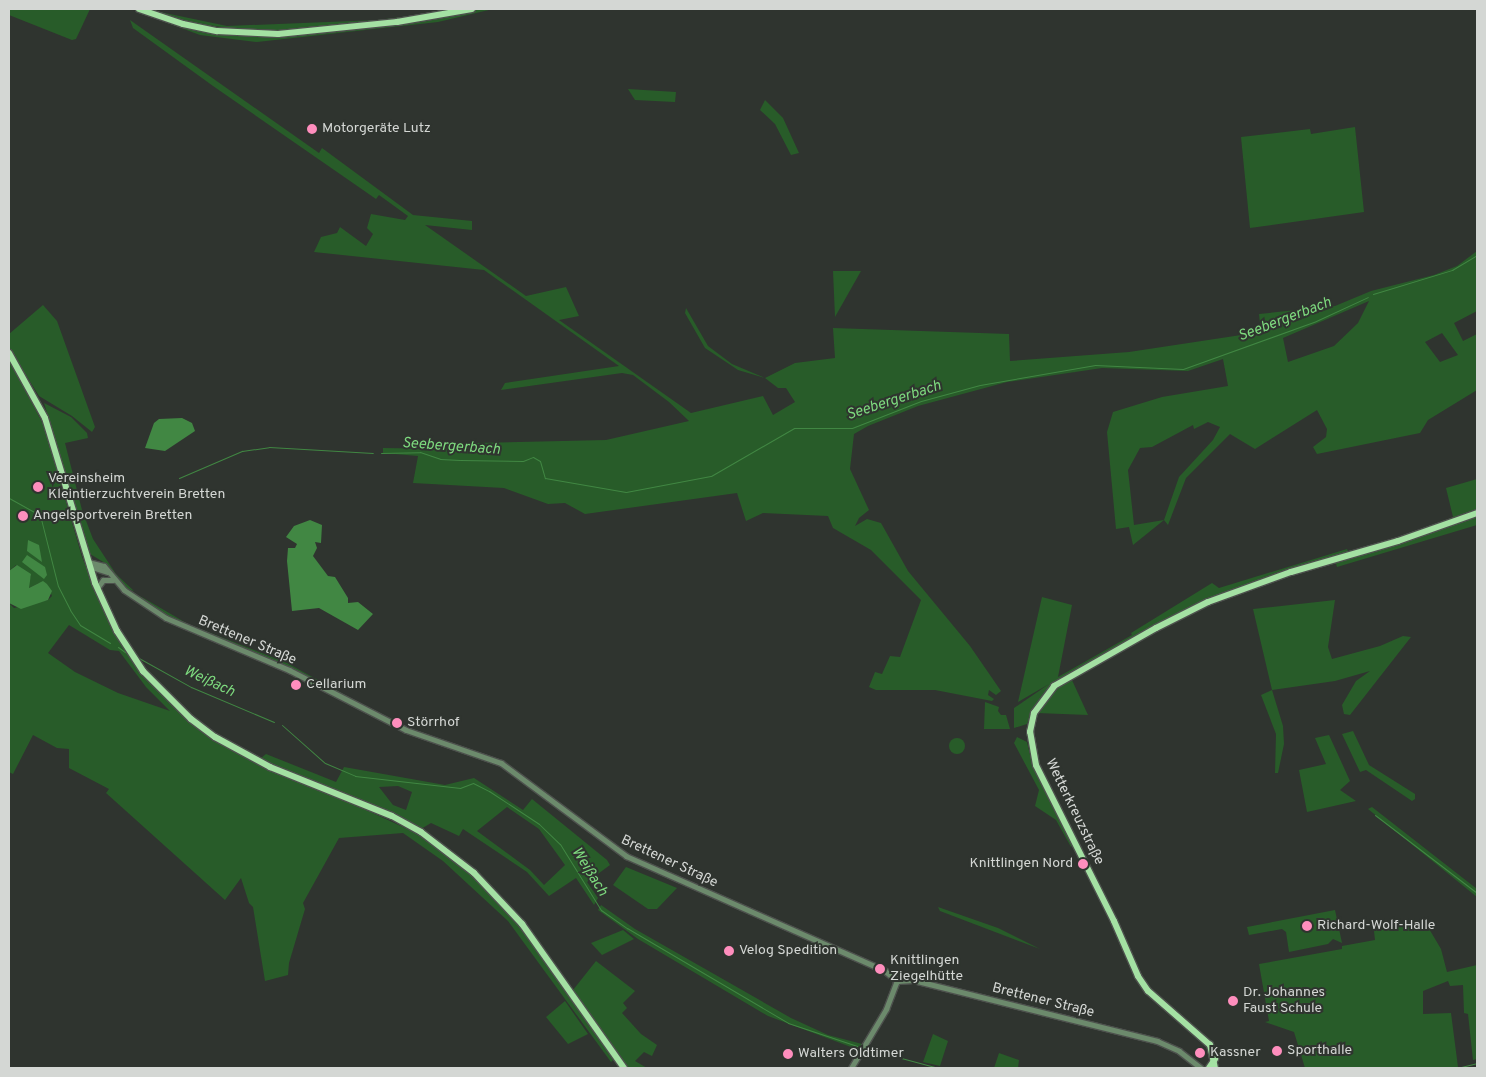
<!DOCTYPE html>
<html>
<head>
<meta charset="utf-8">
<style>
	body { margin:0 }
	#map { position:relative; width:1486px; height:1077px; overflow:hidden; background:#2f342f; font-family:Overpass,sans-serif }
	div>[style] { position:absolute }
	[style*='--x'] { left:calc(var(--x)*1px); top:calc(var(--y)*1px); width:calc(var(--w)*1px); rotate:calc(var(--a)*1deg) }
	.green>* { inset:0; background:#285c29 }
	.round { border-radius:50% }
	.water>* { inset:0; background:#418743 }
	.stream>* { height:1px; margin:-0.5px; padding:0 0.5px; transform-origin:0.5px; border-radius:0.5px; background:#418743 }
	.roads { filter:drop-shadow(1px 0 #4d514d) drop-shadow(-1px 0 #4d514d) drop-shadow(0 1px #4d514d) drop-shadow(0 -1px #4d514d) }
	.minor>* { height:5px; margin:-2.5px; padding:0 2.5px; transform-origin:2.5px; border-radius:2.5px; background:#6c8a6c }
	.major>* { height:6px; margin:-3px; padding:0 3px; transform-origin:3px; border-radius:3px; background:#a4e1a3 }
	.dots>* { width:14px; height:14px; translate:-50% -50%; box-sizing:border-box; border:2px solid #2f342f; border-radius:50% }
	span { translate:-50% -50%; white-space:nowrap; text-align:center; line-height:1.15; -webkit-text-stroke:4px #2f342f; paint-order:stroke }
	.poi-label { font-size:14px; color:#d4d7d4 }
	.left { translate:0 -50%; text-align:left }
	.right { translate:-100% -50%; text-align:right }
	.street-label { font-size:14px; color:#d4d7d4 }
	.water-label { font-size:15px; color:#7dd97e; font-style:italic }
	.frame { position:absolute; inset:0; border:10px solid #d4d7d4; pointer-events:none }
</style>
</head>
<body>
<div id="map">
	<div class="green">
		<div style="clip-path:polygon(9px 9px,90px 9px,76px 39px,72px 40px,9px 15px)"></div>
		<div style="clip-path:polygon(146px 9px,227px 26px,377px 20px,466px 9px,423px 16px,284px 31px,250px 31px,178px 21px)"></div>
		<div style="clip-path:polygon(472px 9px,493px 9px,438px 22px,257px 42px,200px 35px,138px 12px,248px 33px,311px 31px)"></div>
		<div style="clip-path:polygon(evenodd,130px 20px,319px 153px,322px 148px,413px 215px,472px 221px,472px 230px,425px 225px,526px 296px,566px 287px,579px 316px,559px 320px,691px 413px,763px 396px,773px 415px,795px 402px,786px 388px,778px 388px,765px 378px,738px 370px,705px 348px,685px 313px,686px 308px,708px 346px,732px 364px,765px 378px,795px 363px,835px 358px,833px 328px,1009px 334px,1010px 361px,1129px 352px,1261px 332px,1259px 314px,1335px 306px,1371px 291px,1434px 275px,1457px 266px,1477px 251px,1477px 311px,1454px 323px,1463px 341px,1477px 334px,1477px 390px,1428px 420px,1420px 433px,1317px 454px,1313px 447px,1326px 437px,1327px 429px,1317px 410px,1255px 449px,1230px 434px,1186px 478px,1168px 525px,1164px 520px,1133px 545px,1129px 527px,1116px 529px,1107px 432px,1113px 412px,1162px 397px,1228px 386px,1223px 359px,1188px 371px,1102px 368px,1007px 382px,918px 406px,868px 426px,854px 434px,850px 469px,869px 510px,859px 518px,855px 526px,867px 519px,881px 523px,908px 571px,970px 646px,1001px 691px,996px 695px,989px 690px,988px 695px,994px 699px,992px 701px,935px 690px,876px 690px,869px 687px,875px 672px,882px 674px,890px 656px,900px 657px,921px 600px,871px 550px,833px 528px,828px 516px,763px 513px,746px 521px,737px 493px,585px 514px,565px 503px,548px 504px,504px 488px,413px 483px,418px 456px,383px 453px,383px 448px,444px 449px,474px 443px,606px 440px,689px 421px,669px 402px,633px 375px,622px 373px,501px 390px,505px 383px,619px 366px,484px 270px,314px 252px,321px 237px,337px 233px,340px 227px,366px 246px,373px 234px,367px 228px,371px 214px,405px 220px,408px 216px,379px 195px,376px 199px,213px 86px,133px 28px,130px 20px,1369px 301px,1358px 323px,1334px 346px,1288px 362px,1283px 338px,1369px 301px,130px 20px,1442px 333px,1458px 355px,1440px 362px,1425px 342px,1442px 333px,130px 20px,1208px 422px,1220px 427px,1213px 440px,1179px 477px,1164px 520px,1134px 525px,1128px 470px,1140px 448px,1152px 447px,1193px 425px,1194px 429px,1208px 422px)"></div>
		<div style="clip-path:polygon(628px 89px,676px 92px,675px 102px,635px 100px)"></div>
		<div style="clip-path:polygon(765px 100px,783px 118px,799px 153px,791px 155px,775px 124px,760px 110px)"></div>
		<div style="clip-path:polygon(1355px 127px,1364px 212px,1250px 228px,1241px 137px,1310px 129px,1311px 134px)"></div>
		<div style="clip-path:polygon(833px 271px,861px 271px,835px 317px)"></div>
		<div style="clip-path:polygon(43px 305px,57px 321px,95px 427px,92px 432px,72px 416px,39px 396px,9px 348px,9px 334px)"></div>
		<div style="clip-path:polygon(evenodd,9px 359px,44px 426px,82px 557px,109px 623px,137px 667px,175px 709px,179px 708px,215px 737px,260px 759px,266px 754px,336px 782px,344px 767px,445px 785px,474px 778px,523px 810px,532px 799px,607px 860px,610px 865px,587px 882px,598px 898px,594px 905px,576px 878px,549px 896px,527px 872px,463px 829px,459px 836px,431px 823px,421px 829px,394px 814px,333px 789px,332px 794px,418px 834px,482px 883px,520px 925px,614px 1059px,611px 1062px,508px 921px,443px 861px,403px 833px,339px 838px,303px 903px,305px 909px,289px 963px,288px 975px,265px 981px,253px 907px,249px 903px,241px 878px,225px 900px,106px 793px,109px 789px,69px 768px,69px 749px,57px 748px,33px 735px,13px 774px,9px 772px,9px 603px,14px 608px,48px 600px,52px 596px,47px 584px,39px 583px,29px 588px,28px 582px,31px 576px,16px 565px,9px 571px,9px 359px,69px 625px,110px 650px,119px 651px,146px 687px,170px 711px,118px 693px,75px 672px,48px 653px,69px 625px,9px 359px,398px 786px,412px 792px,406px 810px,393px 805px,379px 787px,398px 786px,9px 359px,507px 807px,539px 829px,565px 865px,544px 885px,530px 870px,477px 831px,507px 807px)"></div>
		<div style="clip-path:polygon(44px 403px,71px 417px,87px 433px,88px 438px,65px 443px,82px 510px,93px 539px,116px 574px,134px 591px,125px 588px,105px 563px,90px 554px)"></div>
		<div style="clip-path:polygon(1477px 479px,1477px 525px,1337px 567px,1335px 560px,1289px 569px,1217px 595px,1054px 684px,1036px 704px,1027px 724px,1014px 728px,1014px 708px,1049px 684px,1018px 702px,1042px 597px,1072px 605px,1058px 677px,1132px 635px,1131px 633px,1212px 583px,1219px 588px,1347px 549px,1350px 555px,1454px 521px,1446px 488px)"></div>
		<div style="clip-path:polygon(140px 596px,188px 624px,287px 663px,387px 718px,297px 671px,169px 617px,147px 605px)"></div>
		<div style="clip-path:polygon(1335px 600px,1328px 647px,1332px 659px,1380px 646px,1403px 636px,1411px 637px,1350px 715px,1344px 714px,1342px 705px,1356px 681px,1370px 671px,1335px 681px,1272px 690px,1283px 726px,1284px 744px,1278px 773px,1275px 773px,1276px 734px,1261px 695px,1272px 690px,1253px 609px)"></div>
		<div style="clip-path:polygon(1071px 678px,1088px 715px,1037px 713px,1053px 692px)"></div>
		<div style="clip-path:polygon(985px 702px,999px 707px,998px 711px,1001px 715px,1006px 715px,1010px 729px,984px 729px)"></div>
		<div style="clip-path:polygon(1353px 731px,1369px 765px,1415px 794px,1415px 799px,1412px 801px,1366px 770px,1360px 772px,1342px 734px)"></div>
		<div style="clip-path:polygon(1329px 735px,1350px 781px,1340px 790px,1356px 801px,1307px 812px,1299px 770px,1326px 764px,1315px 738px)"></div>
		<div style="clip-path:polygon(1017px 737px,1027px 742px,1031px 759px,1074px 844px,1071px 847px,1056px 820px,1035px 806px,1039px 790px,1014px 743px)"></div>
		<div class="round" style="left:949px;top:738px;width:16px;height:16px"></div>
		<div style="clip-path:polygon(1372px 807px,1477px 889px,1477px 897px,1368px 809px)"></div>
		<div style="clip-path:polygon(626px 867px,677px 888px,657px 909px,648px 909px,613px 885px)"></div>
		<div style="clip-path:polygon(601px 905px,635px 929px,791px 1018px,828px 1035px,862px 1044px,859px 1050px,768px 1016px,638px 939px,598px 910px)"></div>
		<div style="clip-path:polygon(938px 907px,998px 928px,1040px 949px,940px 911px)"></div>
		<div style="clip-path:polygon(1335px 910px,1342px 943px,1333px 939px,1328px 944px,1289px 952px,1286px 932px,1282px 929px,1249px 935px,1247px 927px)"></div>
		<div style="clip-path:polygon(1425px 922px,1441px 949px,1447px 972px,1477px 965px,1477px 1059px,1473px 1060px,1468px 1014px,1464px 1013px,1463px 985px,1450px 986px,1448px 981px,1423px 991px,1423px 1014px,1451px 1013px,1458px 1067px,1464px 1068px,1305px 1068px,1294px 1032px,1265px 1022px,1269px 1021px,1259px 964px,1342px 949px,1342px 946px,1375px 940px,1374px 931px)"></div>
		<div style="clip-path:polygon(623px 930px,634px 939px,602px 955px,591px 943px)"></div>
		<div style="clip-path:polygon(596px 961px,635px 991px,623px 1003px,627px 1008px,622px 1013px,641px 1034px,657px 1045px,652px 1056px,644px 1052px,635px 1061px,647px 1068px,628px 1068px,573px 990px)"></div>
		<div style="clip-path:polygon(565px 1001px,588px 1034px,568px 1044px,546px 1017px)"></div>
		<div style="clip-path:polygon(933px 1034px,948px 1041px,940px 1066px,923px 1062px)"></div>
		<div style="clip-path:polygon(999px 1053px,1019px 1060px,1018px 1068px,994px 1068px)"></div>
	</div>
	<div class="water">
		<div style="clip-path:polygon(182px 418px,192px 423px,195px 431px,165px 451px,145px 448px,154px 423px,159px 419px)"></div>
		<div style="clip-path:polygon(310px 520px,322px 525px,321px 543px,315px 542px,317px 548px,313px 556px,328px 576px,335px 577px,348px 598px,348px 603px,358px 602px,373px 614px,358px 630px,319px 608px,292px 611px,287px 561px,288px 548px,295px 548px,297px 544px,286px 537px,294px 526px)"></div>
		<div style="clip-path:polygon(28px 540px,39px 545px,42px 562px,27px 551px)"></div>
		<div style="clip-path:polygon(27px 555px,45px 567px,47px 575px,44px 579px,22px 562px)"></div>
		<div style="clip-path:polygon(17px 565px,31px 574px,29px 588px,43px 581px,47px 584px,52px 591px,48px 600px,21px 609px,9px 603px,9px 571px)"></div>
	</div>
	<div class="stream">
		<div style="--x:1373;--y:294;--w:83;--a:-16.9"></div>
		<div style="--x:1452;--y:270;--w:29;--a:-31"></div>
		<div style="--x:381;--y:453;--w:39;--a:-1"></div>
		<div style="--x:420;--y:452;--w:21;--a:19"></div>
		<div style="--x:440;--y:459;--w:20;--a:3"></div>
		<div style="--x:460;--y:460;--w:63;--a:0.9"></div>
		<div style="--x:523;--y:461;--w:11;--a:-22"></div>
		<div style="--x:533;--y:457;--w:8;--a:30"></div>
		<div style="--x:540;--y:461;--w:18;--a:74"></div>
		<div style="--x:545;--y:478;--w:82;--a:9.8"></div>
		<div style="--x:626;--y:492;--w:86;--a:-10.7"></div>
		<div style="--x:711;--y:476;--w:96;--a:-30"></div>
		<div style="--x:794;--y:428;--w:58;--a:0"></div>
		<div style="--x:852;--y:428;--w:74;--a:-21.4"></div>
		<div style="--x:921;--y:401;--w:61;--a:-15.2"></div>
		<div style="--x:980;--y:385;--w:117;--a:-9.9"></div>
		<div style="--x:1095;--y:365;--w:88;--a:2.6"></div>
		<div style="--x:1183;--y:369;--w:141;--a:-19.8"></div>
		<div style="--x:1316;--y:321;--w:57;--a:-24.8"></div>
		<div style="--x:179;--y:478;--w:69;--a:-23.2"></div>
		<div style="--x:242;--y:451;--w:27;--a:-8"></div>
		<div style="--x:269;--y:447;--w:104;--a:3.3"></div>
		<div style="--x:9;--y:498;--w:35;--a:29"></div>
		<div style="--x:40;--y:515;--w:73;--a:75.8"></div>
		<div style="--x:58;--y:586;--w:27;--a:63"></div>
		<div style="--x:70;--y:610;--w:18;--a:56"></div>
		<div style="--x:80;--y:625;--w:35;--a:31"></div>
		<div style="--x:118;--y:647;--w:9;--a:36"></div>
		<div style="--x:137;--y:657;--w:62;--a:29.1"></div>
		<div style="--x:191;--y:687;--w:90;--a:22.9"></div>
		<div style="--x:282;--y:725;--w:57;--a:41.5"></div>
		<div style="--x:325;--y:763;--w:33;--a:23"></div>
		<div style="--x:355;--y:776;--w:106;--a:6.5"></div>
		<div style="--x:460;--y:788;--w:14;--a:-21"></div>
		<div style="--x:473;--y:783;--w:18;--a:27"></div>
		<div style="--x:489;--y:791;--w:60;--a:33.4"></div>
		<div style="--x:539;--y:824;--w:29;--a:44"></div>
		<div style="--x:560;--y:844;--w:78;--a:58.2"></div>
		<div style="--x:601;--y:910;--w:32;--a:35"></div>
		<div style="--x:627;--y:928;--w:187;--a:30.5"></div>
		<div style="--x:788;--y:1023;--w:76;--a:18.4"></div>
		<div style="--x:1375;--y:815;--w:128;--a:37.4"></div>
		<div style="--x:864;--y:1048;--w:77;--a:15.1"></div>
		<div style="--x:1457;--y:1068;--w:21;--a:-14"></div>
	</div>
	<div class="roads">
		<div class="minor">
			<div style="--x:88;--y:562;--w:16;--a:14"></div>
			<div style="--x:104;--y:566;--w:31;--a:50"></div>
			<div style="--x:124;--y:590;--w:50;--a:33.7"></div>
			<div style="--x:166;--y:618;--w:134;--a:22.9"></div>
			<div style="--x:289;--y:670;--w:131;--a:27.1"></div>
			<div style="--x:406;--y:730;--w:101;--a:19.2"></div>
			<div style="--x:501;--y:763;--w:156;--a:36.6"></div>
			<div style="--x:626;--y:856;--w:283;--a:23.9"></div>
			<div style="--x:885;--y:971;--w:16;--a:40"></div>
			<div style="--x:89;--y:566;--w:19;--a:18"></div>
			<div style="--x:97;--y:588;--w:10;--a:-53"></div>
			<div style="--x:103;--y:580;--w:10;--a:0"></div>
			<div style="--x:897;--y:981;--w:16;--a:-4"></div>
			<div style="--x:913;--y:980;--w:252;--a:14"></div>
			<div style="--x:1157;--y:1041;--w:24;--a:24"></div>
			<div style="--x:1179;--y:1051;--w:28;--a:38"></div>
			<div style="--x:851;--y:1068;--w:69;--a:-59.3"></div>
			<div style="--x:886;--y:1009;--w:30;--a:-69"></div>
		</div>
		<div class="major">
			<div style="--x:139;--y:9;--w:46;--a:18.8"></div>
			<div style="--x:183;--y:24;--w:35;--a:12"></div>
			<div style="--x:217;--y:31;--w:61;--a:2.8"></div>
			<div style="--x:278;--y:34;--w:120;--a:-5.8"></div>
			<div style="--x:397;--y:22;--w:76;--a:-9.8"></div>
			<div style="--x:9;--y:353;--w:74;--a:61"></div>
			<div style="--x:45;--y:418;--w:172;--a:73.1"></div>
			<div style="--x:95;--y:583;--w:53;--a:65.4"></div>
			<div style="--x:117;--y:631;--w:48;--a:57"></div>
			<div style="--x:143;--y:671;--w:68;--a:45"></div>
			<div style="--x:191;--y:719;--w:30;--a:37"></div>
			<div style="--x:215;--y:737;--w:63;--a:28.6"></div>
			<div style="--x:270;--y:767;--w:131;--a:21.9"></div>
			<div style="--x:392;--y:816;--w:33;--a:29"></div>
			<div style="--x:421;--y:832;--w:67;--a:37.7"></div>
			<div style="--x:474;--y:873;--w:70;--a:46.7"></div>
			<div style="--x:522;--y:924;--w:176;--a:54.7"></div>
			<div style="--x:1209;--y:1068;--w:11;--a:-56"></div>
			<div style="--x:1215;--y:1068;--w:24;--a:-102"></div>
			<div style="--x:1210;--y:1045;--w:82;--a:-138.9"></div>
			<div style="--x:1148;--y:991;--w:18;--a:-124"></div>
			<div style="--x:1138;--y:976;--w:60;--a:-113.6"></div>
			<div style="--x:1114;--y:921;--w:174;--a:-116.6"></div>
			<div style="--x:1036;--y:765;--w:34;--a:-100"></div>
			<div style="--x:1030;--y:732;--w:19;--a:-78"></div>
			<div style="--x:1034;--y:713;--w:34;--a:-53"></div>
			<div style="--x:1054;--y:686;--w:117;--a:-29.6"></div>
			<div style="--x:1156;--y:628;--w:58;--a:-26.6"></div>
			<div style="--x:1208;--y:602;--w:88;--a:-19.9"></div>
			<div style="--x:1291;--y:572;--w:111;--a:-16.2"></div>
			<div style="--x:1398;--y:541;--w:84;--a:-19.5"></div>
		</div>
	</div>
	<div class="dots">
		<div style="left:312px;top:129px;background:#fe8ebd"></div>
		<div style="left:38px;top:487px;background:#fe8ebd"></div>
		<div style="left:23px;top:516px;background:#fe8ebd"></div>
		<div style="left:296px;top:685px;background:#fe8ebd"></div>
		<div style="left:397px;top:723px;background:#fe8ebd"></div>
		<div style="left:1083px;top:864px;background:#fe8ebd"></div>
		<div style="left:1307px;top:926px;background:#fe8ebd"></div>
		<div style="left:729px;top:951px;background:#fe8ebd"></div>
		<div style="left:880px;top:969px;background:#fe8ebd"></div>
		<div style="left:1233px;top:1001px;background:#fe8ebd"></div>
		<div style="left:1277px;top:1051px;background:#fe8ebd"></div>
		<div style="left:1200px;top:1053px;background:#fe8ebd"></div>
		<div style="left:788px;top:1054px;background:#fe8ebd"></div>
	</div>
	<div class="poi-label">
		<span class="left" style="left:322px;top:129px">Motorgeräte Lutz</span>
		<span class="left" style="left:48px;top:487px">Vereinsheim<br>Kleintierzuchtverein Bretten</span>
		<span class="left" style="left:33px;top:516px">Angelsportverein Bretten</span>
		<span class="left" style="left:306px;top:685px">Cellarium</span>
		<span class="left" style="left:407px;top:723px">Störrhof</span>
		<span class="right" style="left:1073px;top:864px">Knittlingen Nord</span>
		<span class="left" style="left:1317px;top:926px">Richard-Wolf-Halle</span>
		<span class="left" style="left:739px;top:951px">Velog Spedition</span>
		<span class="left" style="left:890px;top:969px">Knittlingen<br>Ziegelhütte</span>
		<span class="left" style="left:1243px;top:1001px">Dr. Johannes<br>Faust Schule</span>
		<span class="left" style="left:1287px;top:1051px">Sporthalle</span>
		<span class="left" style="left:1210px;top:1053px">Kassner</span>
		<span class="left" style="left:798px;top:1054px">Walters Oldtimer</span>
	</div>
	<div class="street-label">
		<span style="left:247px;top:641px;rotate:23deg">Brettener Straße</span>
		<span style="left:1074px;top:812px;rotate:64deg">Wetterkreuzstraße</span>
		<span style="left:669px;top:862px;rotate:25deg">Brettener Straße</span>
		<span style="left:1043px;top:1001px;rotate:14deg">Brettener Straße</span>
	</div>
	<div class="water-label">
		<span style="left:1285px;top:320px;rotate:-21deg">Seebergerbach</span>
		<span style="left:894px;top:401px;rotate:-18deg">Seebergerbach</span>
		<span style="left:451px;top:447px;rotate:4deg">Seebergerbach</span>
		<span style="left:209px;top:682px;rotate:25deg">Weißach</span>
		<span style="left:589px;top:872px;rotate:58deg">Weißach</span>
	</div>
	<div class="frame"></div>
</div>
</body>
</html>
